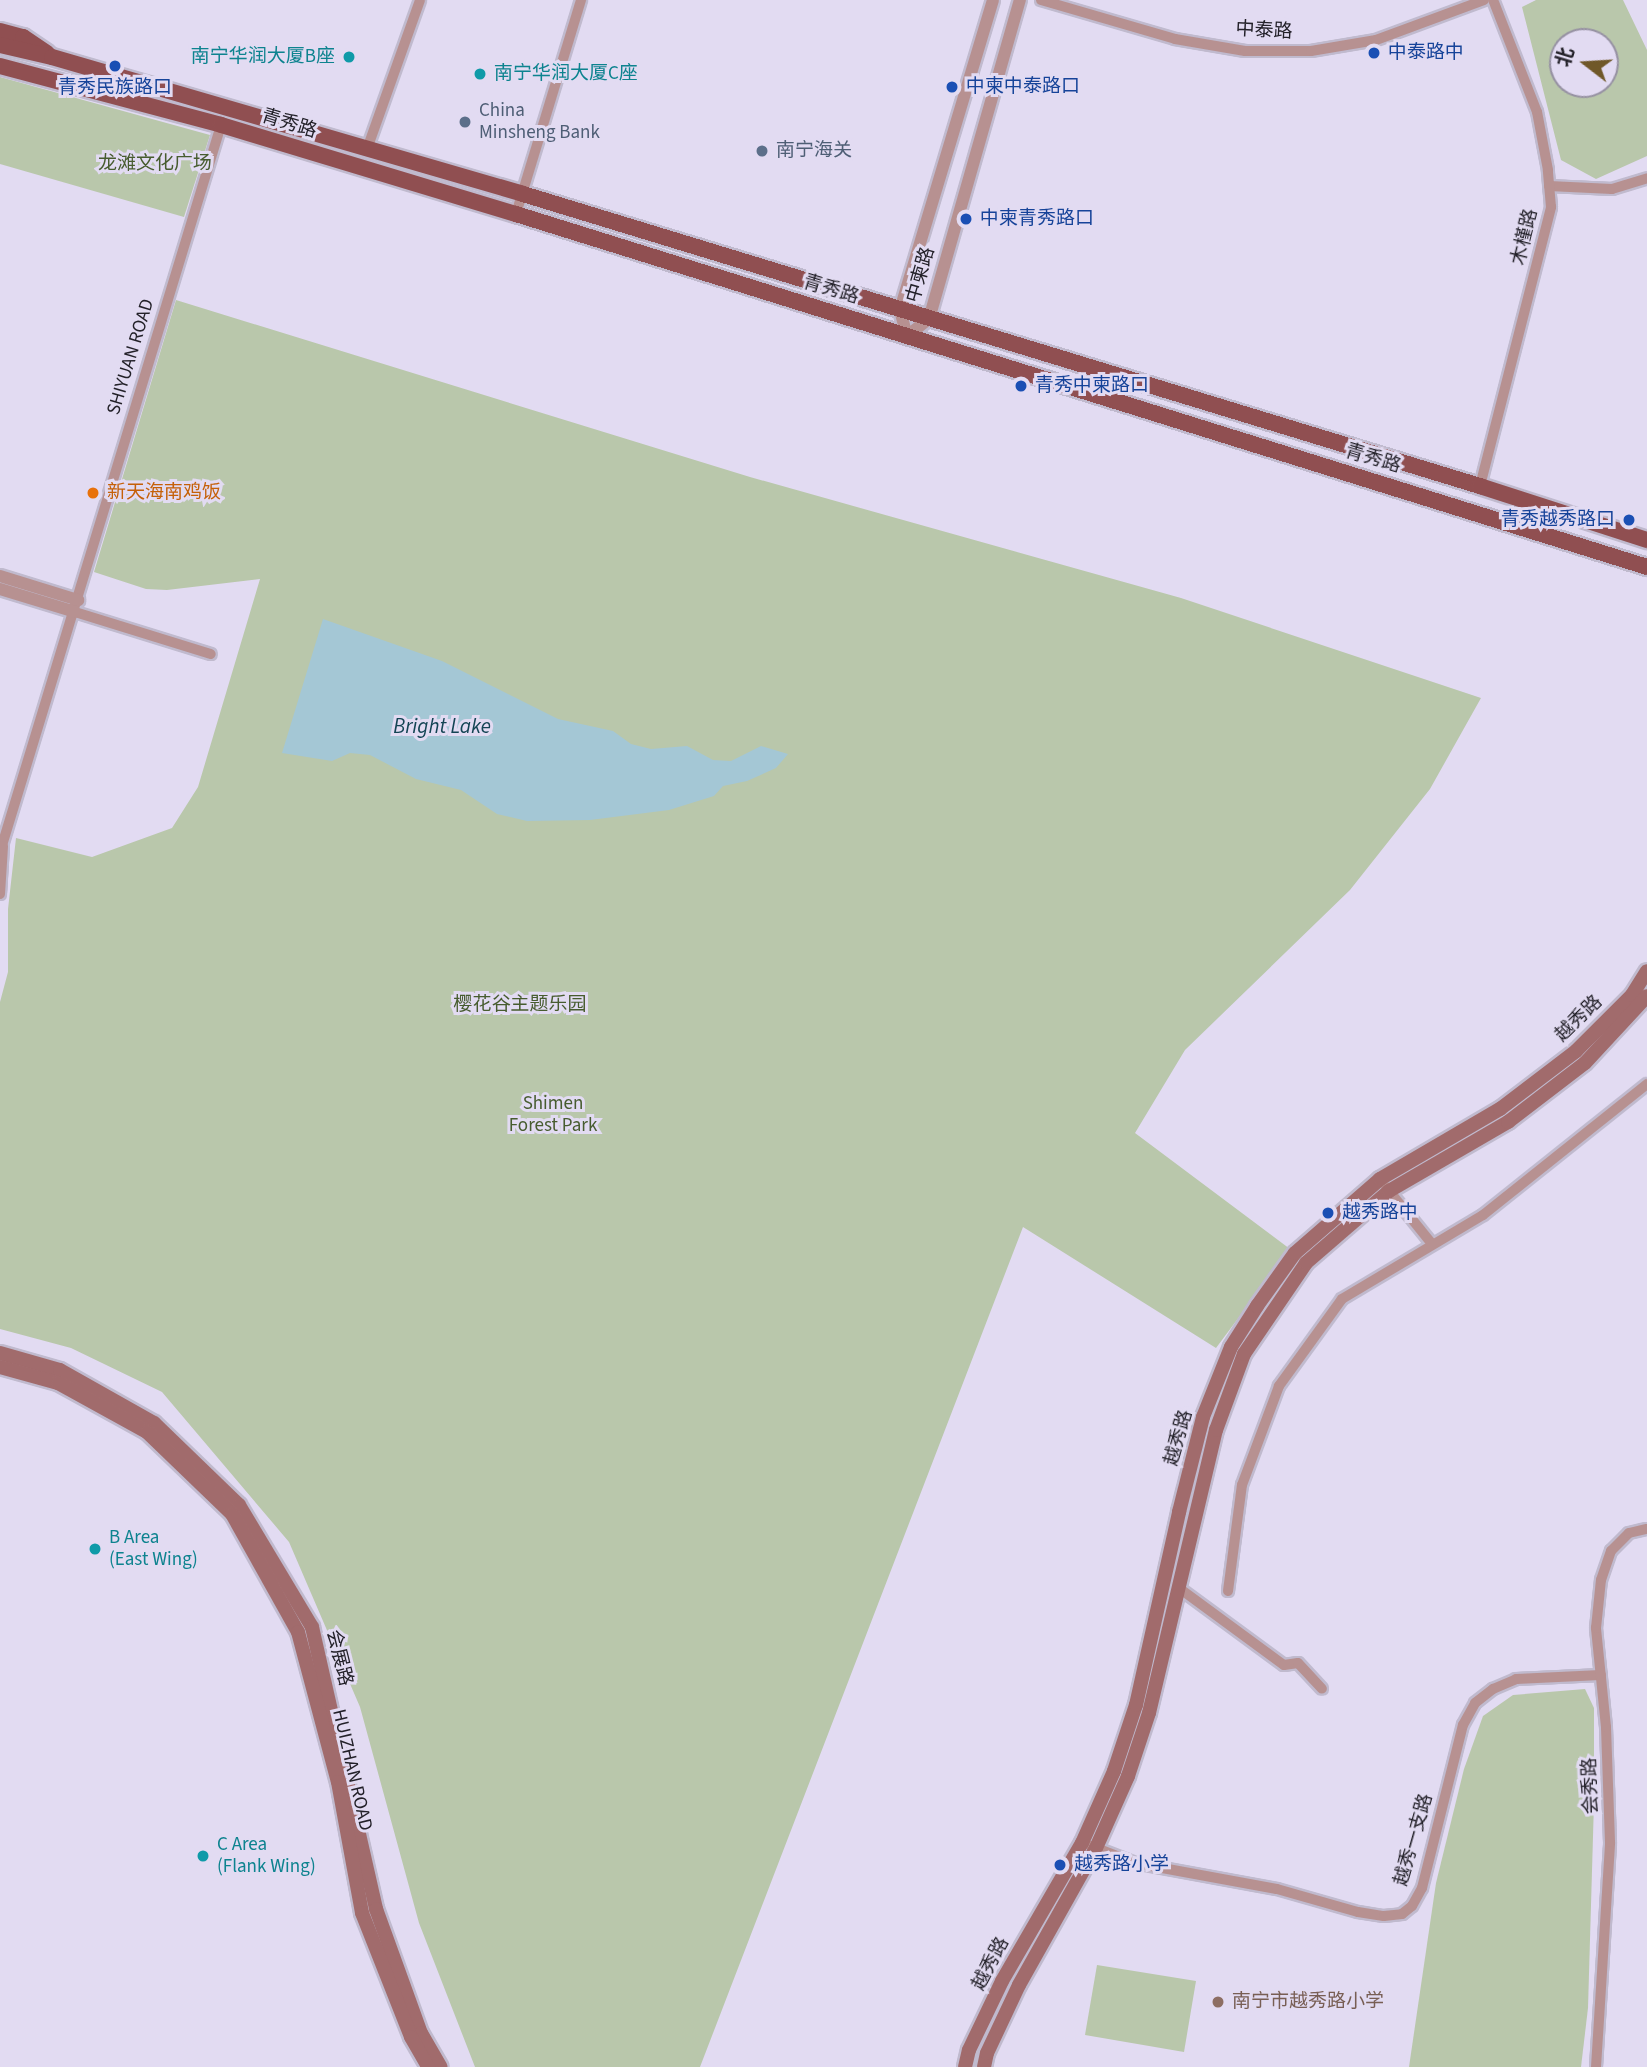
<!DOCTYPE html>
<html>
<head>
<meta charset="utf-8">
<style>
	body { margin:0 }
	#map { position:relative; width:1647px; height:2067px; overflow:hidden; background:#e2dbf2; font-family:"Source Sans 3","Noto Sans SC",sans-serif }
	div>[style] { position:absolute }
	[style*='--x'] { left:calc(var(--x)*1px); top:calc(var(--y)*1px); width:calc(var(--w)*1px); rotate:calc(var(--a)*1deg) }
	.green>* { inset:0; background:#b9c7ab }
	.water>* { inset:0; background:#a4c7d5 }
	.roads { filter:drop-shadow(2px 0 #c0bace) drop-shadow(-2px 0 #c0bace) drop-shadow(0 2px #c0bace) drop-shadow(0 -2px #c0bace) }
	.minor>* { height:10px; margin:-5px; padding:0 5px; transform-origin:5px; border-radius:5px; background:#b79191 }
	.tertiary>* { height:12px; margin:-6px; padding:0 6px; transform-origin:6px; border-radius:6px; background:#b79191 }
	.secondary>* { height:14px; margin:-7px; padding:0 7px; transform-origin:7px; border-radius:7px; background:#a16b6c }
	.primary>* { height:16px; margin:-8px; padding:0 8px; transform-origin:8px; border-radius:8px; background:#904f51 }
	.dots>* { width:19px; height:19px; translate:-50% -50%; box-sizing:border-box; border:4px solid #e2dbf2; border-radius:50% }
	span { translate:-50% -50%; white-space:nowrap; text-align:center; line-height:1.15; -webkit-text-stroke:6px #e2dbf2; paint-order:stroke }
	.street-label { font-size:19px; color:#232129 }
	.transit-label { font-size:19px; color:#164399 }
	.left { translate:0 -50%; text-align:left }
	.right { translate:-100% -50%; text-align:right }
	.culture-label { font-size:19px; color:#0d838f }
	.service-label { font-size:19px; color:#4e5e75 }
	.park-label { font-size:19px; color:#475c2f }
	.food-label { font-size:19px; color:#c56008 }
	.education-label { font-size:19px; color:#785e54 }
	.water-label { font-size:21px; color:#134454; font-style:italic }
	.north { position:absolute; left:1549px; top:28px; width:70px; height:70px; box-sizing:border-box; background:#e2dbf2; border:2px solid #9691a2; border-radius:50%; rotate:287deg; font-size:19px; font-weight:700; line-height:28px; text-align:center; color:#232129 }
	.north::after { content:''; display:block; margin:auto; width:24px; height:32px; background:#705829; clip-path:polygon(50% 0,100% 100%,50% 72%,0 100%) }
</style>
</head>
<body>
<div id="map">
	<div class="green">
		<div style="clip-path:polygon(evenodd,1536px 0,1623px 0,1647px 50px,1647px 156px,1596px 179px,1561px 160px,1522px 7px,1536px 0,1563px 42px,1605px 42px,1605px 84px,1563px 84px,1563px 42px)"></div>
		<div style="clip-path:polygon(0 77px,210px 135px,184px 217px,0 164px)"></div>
		<div style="clip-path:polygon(176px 300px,750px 477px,1181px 598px,1481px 698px,1430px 789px,1350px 890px,1185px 1050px,1135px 1133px,1290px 1249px,1216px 1348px,1023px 1227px,700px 2067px,475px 2067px,419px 1923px,360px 1707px,289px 1542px,162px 1392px,71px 1348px,0 1329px,0 1002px,8px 972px,8px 909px,16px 838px,92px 857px,172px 828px,198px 787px,260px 579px,167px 590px,146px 589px,94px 572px)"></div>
		<div style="clip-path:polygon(1585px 1689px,1594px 1708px,1594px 1802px,1588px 2008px,1581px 2067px,1409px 2067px,1436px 1883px,1464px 1769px,1483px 1716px,1513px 1695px)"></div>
		<div style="clip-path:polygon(1097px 1965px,1196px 1981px,1184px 2052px,1085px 2035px)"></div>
	</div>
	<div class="water">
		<div style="clip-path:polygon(323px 619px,442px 661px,558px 719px,613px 731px,631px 744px,651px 749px,687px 746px,713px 760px,731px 761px,761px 746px,788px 754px,776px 768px,747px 781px,723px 786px,714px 796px,669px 810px,590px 820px,527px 821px,497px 814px,461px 790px,416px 779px,370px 755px,350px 753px,332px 761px,282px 753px)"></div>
	</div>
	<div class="roads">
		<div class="minor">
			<div style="--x:1041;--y:0;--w:140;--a:16.2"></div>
			<div style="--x:1175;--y:39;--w:71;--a:9.7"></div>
			<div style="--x:1245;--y:51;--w:66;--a:0"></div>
			<div style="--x:1311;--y:51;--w:66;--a:-9.6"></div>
			<div style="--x:1376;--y:40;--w:115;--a:-20.3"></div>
			<div style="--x:367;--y:149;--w:158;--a:-70.4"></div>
			<div style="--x:1549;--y:186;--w:63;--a:2.7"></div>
			<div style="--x:1612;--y:189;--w:37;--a:-17"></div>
			<div style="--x:516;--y:214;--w:224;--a:-73.1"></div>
			<div style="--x:1480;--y:486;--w:288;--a:-75.7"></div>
			<div style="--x:1551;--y:207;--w:37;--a:-95"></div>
			<div style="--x:1548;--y:170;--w:59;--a:-100.7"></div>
			<div style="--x:1537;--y:112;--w:120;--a:-111.4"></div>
			<div style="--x:75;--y:612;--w:142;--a:17.2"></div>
			<div style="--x:0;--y:852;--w:760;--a:-73.09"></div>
			<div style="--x:0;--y:894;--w:48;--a:-86.4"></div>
			<div style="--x:1386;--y:1187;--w:73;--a:51.1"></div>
			<div style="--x:1179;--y:1588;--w:130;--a:36.3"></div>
			<div style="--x:1284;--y:1665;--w:14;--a:-8"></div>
			<div style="--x:1298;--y:1663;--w:35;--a:47"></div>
			<div style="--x:1228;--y:1591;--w:107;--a:-82.5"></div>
			<div style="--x:1242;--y:1485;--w:106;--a:-69.5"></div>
			<div style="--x:1279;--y:1386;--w:107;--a:-54.1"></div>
			<div style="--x:1342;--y:1299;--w:164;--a:-30.8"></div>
			<div style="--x:1483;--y:1215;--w:210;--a:-38.6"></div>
			<div style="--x:1091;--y:1846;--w:47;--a:21.1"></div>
			<div style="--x:1135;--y:1863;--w:144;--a:10.4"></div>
			<div style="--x:1277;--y:1889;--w:84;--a:15.9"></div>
			<div style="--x:1358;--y:1912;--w:26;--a:9"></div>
			<div style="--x:1384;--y:1916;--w:18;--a:-6"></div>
			<div style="--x:1402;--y:1914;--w:13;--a:-39"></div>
			<div style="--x:1412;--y:1906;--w:21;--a:-61"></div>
			<div style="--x:1422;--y:1888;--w:168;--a:-75.9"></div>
			<div style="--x:1463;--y:1725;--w:25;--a:-61"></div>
			<div style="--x:1475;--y:1703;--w:23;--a:-38"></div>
			<div style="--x:1493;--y:1689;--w:25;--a:-23"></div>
			<div style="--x:1516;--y:1679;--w:85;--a:-2.7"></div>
			<div style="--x:1596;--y:2067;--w:225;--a:-86.4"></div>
			<div style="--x:1610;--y:1842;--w:115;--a:-92"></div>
			<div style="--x:1606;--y:1727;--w:100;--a:-95.8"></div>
			<div style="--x:1596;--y:1628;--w:48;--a:-84.1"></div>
			<div style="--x:1601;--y:1580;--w:31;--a:-71"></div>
			<div style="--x:1611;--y:1551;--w:25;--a:-45"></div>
			<div style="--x:1629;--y:1533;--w:18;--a:-13"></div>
		</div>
		<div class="tertiary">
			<div style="--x:993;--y:0;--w:324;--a:106.7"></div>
			<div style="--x:900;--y:310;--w:27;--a:75"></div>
			<div style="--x:907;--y:336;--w:28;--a:-38"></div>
			<div style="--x:929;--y:319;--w:332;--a:-74.1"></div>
			<div style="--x:0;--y:576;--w:82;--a:17.1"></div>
			<div style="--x:0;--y:589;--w:78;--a:17"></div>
		</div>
		<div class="secondary">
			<div style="--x:0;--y:1353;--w:62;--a:15.8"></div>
			<div style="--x:60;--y:1370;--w:108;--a:29.4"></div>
			<div style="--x:154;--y:1423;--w:118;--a:44"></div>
			<div style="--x:239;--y:1505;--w:142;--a:59.1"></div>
			<div style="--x:312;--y:1627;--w:289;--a:77.2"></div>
			<div style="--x:376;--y:1909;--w:132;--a:70.1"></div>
			<div style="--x:421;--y:2033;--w:39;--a:60"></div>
			<div style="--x:0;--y:1367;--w:60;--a:15.4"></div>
			<div style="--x:58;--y:1383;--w:102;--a:28.8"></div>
			<div style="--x:147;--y:1432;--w:118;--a:44"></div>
			<div style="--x:232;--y:1514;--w:135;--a:60.8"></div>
			<div style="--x:298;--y:1632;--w:155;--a:75.1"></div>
			<div style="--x:338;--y:1782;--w:133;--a:79.6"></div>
			<div style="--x:362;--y:1913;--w:133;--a:68.4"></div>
			<div style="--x:411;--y:2037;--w:34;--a:60"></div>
			<div style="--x:965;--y:2067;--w:17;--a:-77"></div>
			<div style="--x:969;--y:2050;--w:76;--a:-64.4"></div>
			<div style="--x:1002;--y:1981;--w:160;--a:-59.9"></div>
			<div style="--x:1082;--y:1843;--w:79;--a:-66"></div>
			<div style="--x:1114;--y:1771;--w:70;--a:-71.6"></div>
			<div style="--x:1136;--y:1705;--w:198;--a:-77.4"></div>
			<div style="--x:1179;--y:1512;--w:98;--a:-75.8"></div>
			<div style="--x:1203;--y:1417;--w:75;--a:-68.2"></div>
			<div style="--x:1231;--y:1347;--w:49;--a:-57.6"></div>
			<div style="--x:1257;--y:1306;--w:65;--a:-54.4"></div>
			<div style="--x:1295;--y:1253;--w:113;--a:-41"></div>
			<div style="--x:1380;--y:1179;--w:139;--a:-30.3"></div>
			<div style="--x:1500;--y:1109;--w:96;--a:-37.3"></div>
			<div style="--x:1576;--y:1051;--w:79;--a:-45"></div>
			<div style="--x:1632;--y:995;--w:28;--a:-58"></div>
			<div style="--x:984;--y:2067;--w:14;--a:-78"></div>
			<div style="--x:987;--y:2053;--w:75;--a:-64.8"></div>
			<div style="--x:1019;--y:1985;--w:157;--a:-60.7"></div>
			<div style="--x:1096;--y:1848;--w:79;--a:-66"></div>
			<div style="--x:1128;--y:1776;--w:66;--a:-71.6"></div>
			<div style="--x:1149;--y:1713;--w:291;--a:-76.7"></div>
			<div style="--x:1216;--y:1430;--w:81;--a:-69.8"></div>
			<div style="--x:1244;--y:1354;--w:110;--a:-55.7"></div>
			<div style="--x:1306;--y:1263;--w:110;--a:-40.9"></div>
			<div style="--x:1389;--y:1191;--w:138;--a:-30.1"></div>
			<div style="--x:1508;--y:1122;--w:97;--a:-37.5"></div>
			<div style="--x:1585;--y:1063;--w:91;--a:-47.2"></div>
		</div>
		<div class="primary">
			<div style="--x:0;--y:31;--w:24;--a:15"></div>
			<div style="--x:23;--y:37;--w:29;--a:34"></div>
			<div style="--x:0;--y:45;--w:53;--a:13"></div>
			<div style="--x:52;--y:57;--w:491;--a:16.2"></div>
			<div style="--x:523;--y:194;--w:1001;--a:16.97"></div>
			<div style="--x:1480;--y:486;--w:176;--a:17.9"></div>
			<div style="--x:0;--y:66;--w:229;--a:14.9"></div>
			<div style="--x:221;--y:125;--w:308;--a:16.8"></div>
			<div style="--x:516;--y:214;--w:1185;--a:17.33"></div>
		</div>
	</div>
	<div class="dots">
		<div style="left:1374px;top:53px;background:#1a4fb4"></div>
		<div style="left:349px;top:57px;background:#0f9aa8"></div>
		<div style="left:115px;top:66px;background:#1a4fb4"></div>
		<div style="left:480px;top:74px;background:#0f9aa8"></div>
		<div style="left:952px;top:87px;background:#1a4fb4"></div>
		<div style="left:465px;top:122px;background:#5c6f8a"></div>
		<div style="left:762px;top:151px;background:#5c6f8a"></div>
		<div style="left:966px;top:219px;background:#1a4fb4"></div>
		<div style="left:1021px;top:386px;background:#1a4fb4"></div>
		<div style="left:93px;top:493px;background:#e8710a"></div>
		<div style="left:1629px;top:520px;background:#1a4fb4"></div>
		<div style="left:1328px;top:1213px;background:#1a4fb4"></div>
		<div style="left:95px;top:1549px;background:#0f9aa8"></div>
		<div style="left:203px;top:1856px;background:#0f9aa8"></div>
		<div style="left:1060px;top:1865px;background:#1a4fb4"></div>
		<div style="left:1218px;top:2002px;background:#8d6e63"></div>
	</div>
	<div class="street-label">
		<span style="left:1264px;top:31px;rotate:3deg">中泰路</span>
		<span style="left:289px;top:124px;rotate:17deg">青秀路</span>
		<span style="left:1525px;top:237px;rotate:-76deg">木槿路</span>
		<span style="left:921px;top:275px;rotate:-74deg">中柬路</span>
		<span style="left:831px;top:290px;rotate:17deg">青秀路</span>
		<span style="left:131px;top:357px;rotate:-73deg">SHIYUAN ROAD</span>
		<span style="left:1373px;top:459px;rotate:17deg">青秀路</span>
		<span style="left:1579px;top:1019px;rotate:-44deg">越秀路</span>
		<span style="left:1179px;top:1438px;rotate:-74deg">越秀路</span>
		<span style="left:339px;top:1658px;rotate:76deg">会展路</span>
		<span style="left:352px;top:1770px;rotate:77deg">HUIZHAN ROAD</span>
		<span style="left:1591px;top:1786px;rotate:-92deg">会秀路</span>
		<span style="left:1414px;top:1840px;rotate:-74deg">越秀一支路</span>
		<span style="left:991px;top:1964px;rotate:-62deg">越秀路</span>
	</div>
	<div class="transit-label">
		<span class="left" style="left:1388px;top:53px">中泰路中</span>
		<span class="left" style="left:966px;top:87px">中柬中泰路口</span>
		<span style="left:115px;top:88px">青秀民族路口</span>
		<span class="left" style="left:980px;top:219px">中柬青秀路口</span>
		<span class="left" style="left:1035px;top:386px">青秀中柬路口</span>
		<span class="right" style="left:1615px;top:520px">青秀越秀路口</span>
		<span class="left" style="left:1342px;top:1213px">越秀路中</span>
		<span class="left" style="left:1074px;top:1865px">越秀路小学</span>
	</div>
	<div class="culture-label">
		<span class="right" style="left:335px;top:57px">南宁华润大厦B座</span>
		<span class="left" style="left:494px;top:74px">南宁华润大厦C座</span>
		<span class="left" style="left:109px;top:1549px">B Area<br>(East Wing)</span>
		<span class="left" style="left:217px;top:1856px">C Area<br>(Flank Wing)</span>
	</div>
	<div class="service-label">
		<span class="left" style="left:479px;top:122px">China<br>Minsheng Bank</span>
		<span class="left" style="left:776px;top:151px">南宁海关</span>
	</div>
	<div class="park-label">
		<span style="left:155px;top:164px">龙滩文化广场</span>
		<span style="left:520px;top:1005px">樱花谷主题乐园</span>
		<span style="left:553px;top:1115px">Shimen<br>Forest Park</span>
	</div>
	<div class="food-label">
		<span class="left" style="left:107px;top:493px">新天海南鸡饭</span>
	</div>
	<div class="education-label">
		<span class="left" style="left:1232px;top:2002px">南宁市越秀路小学</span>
	</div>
	<div class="water-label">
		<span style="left:442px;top:726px">Bright Lake</span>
	</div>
	<div class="north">北</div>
</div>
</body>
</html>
